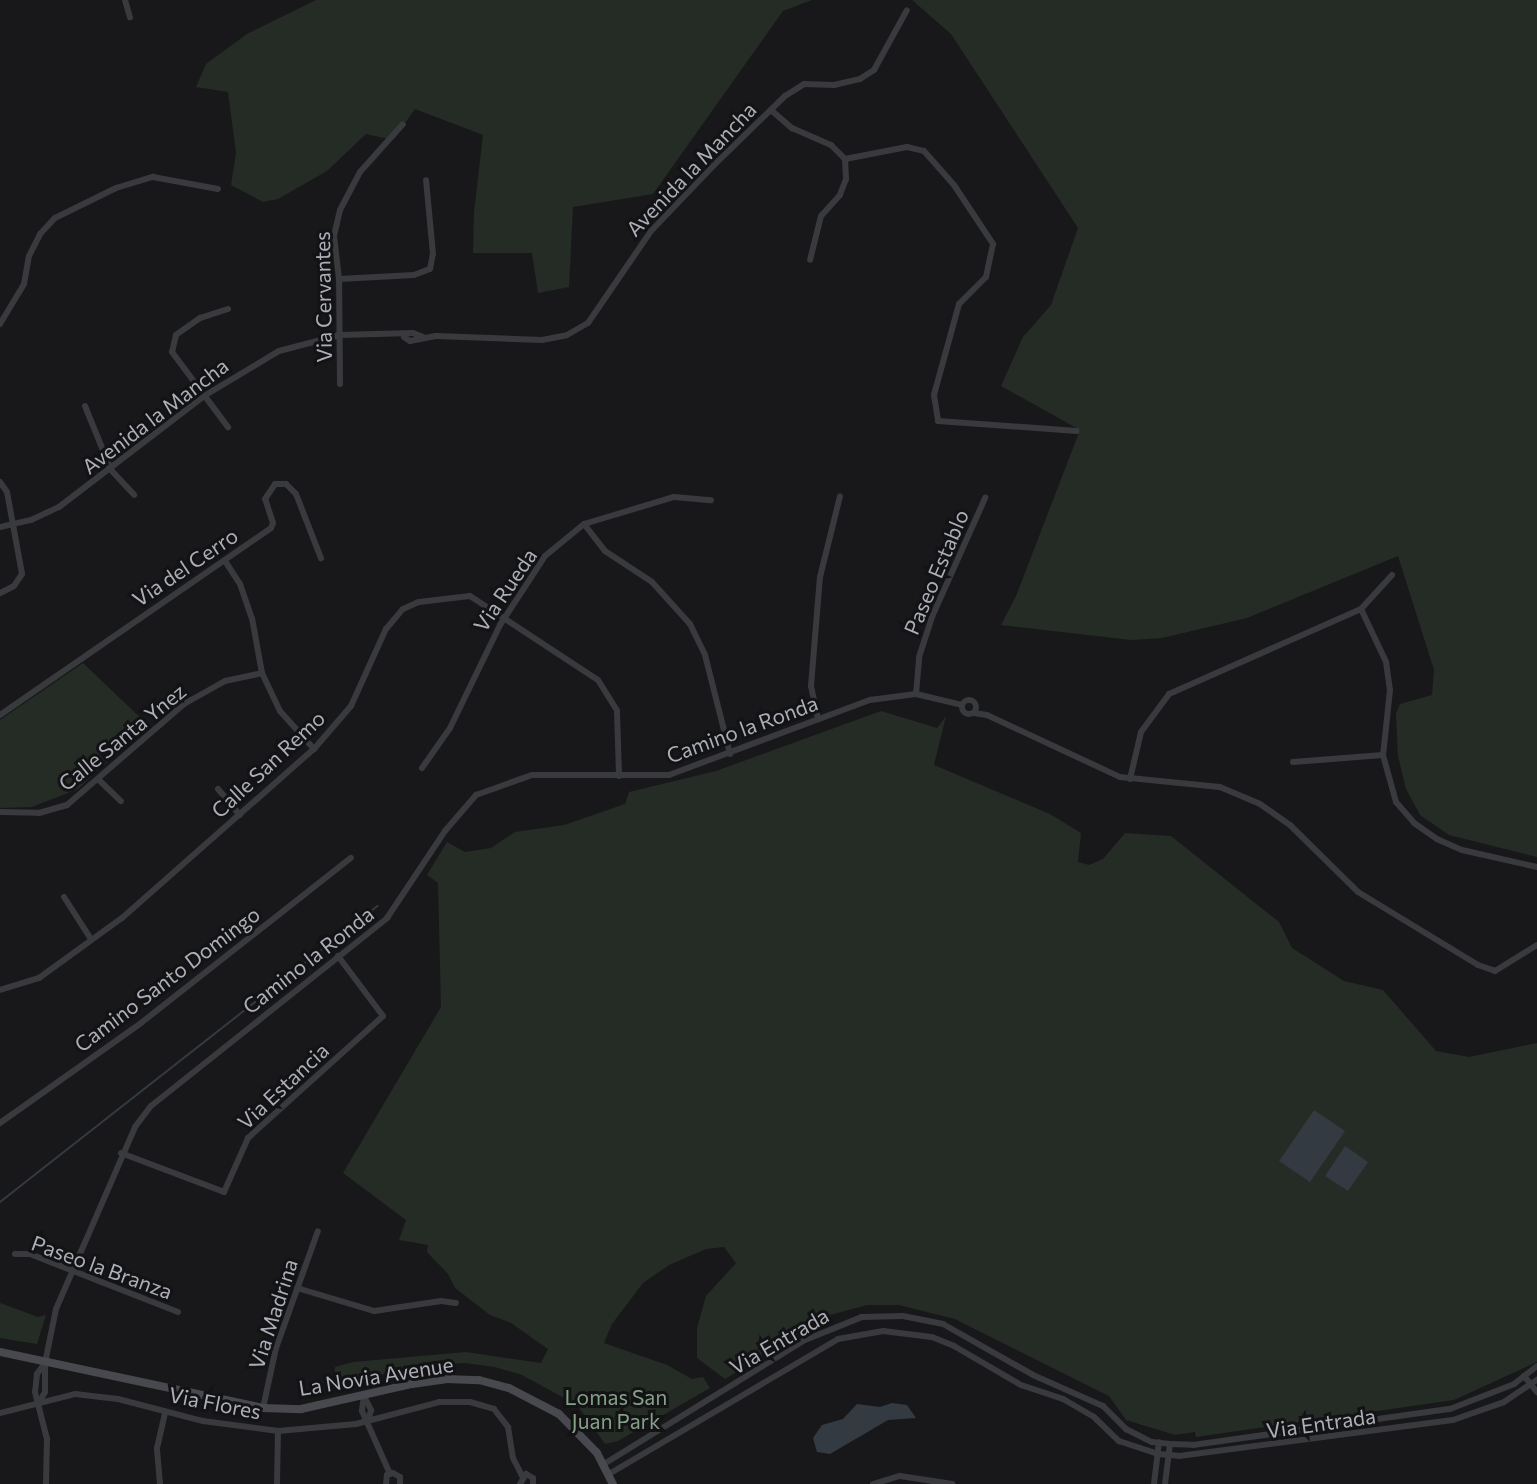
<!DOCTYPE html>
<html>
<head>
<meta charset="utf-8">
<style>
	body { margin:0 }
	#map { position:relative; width:1537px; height:1484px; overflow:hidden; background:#18181a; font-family:Commissioner,sans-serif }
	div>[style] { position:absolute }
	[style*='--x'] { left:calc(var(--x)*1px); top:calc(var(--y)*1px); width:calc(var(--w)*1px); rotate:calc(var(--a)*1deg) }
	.green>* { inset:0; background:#242c25 }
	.water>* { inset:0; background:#333a41 }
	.stream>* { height:2px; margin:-1px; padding:0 1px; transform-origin:1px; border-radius:1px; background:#333a41 }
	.street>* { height:6px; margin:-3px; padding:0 3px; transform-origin:3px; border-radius:3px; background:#393a3e }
	.street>.ring { margin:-3px; padding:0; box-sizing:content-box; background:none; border:6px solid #393a3e; border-radius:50% }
	.secondary>* { height:8px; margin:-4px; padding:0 4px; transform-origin:4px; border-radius:4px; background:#48494e }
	span { translate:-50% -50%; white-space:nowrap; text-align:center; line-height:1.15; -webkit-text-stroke:6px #131315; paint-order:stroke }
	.street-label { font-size:21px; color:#acafb8 }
	.park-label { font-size:21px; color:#85a187 }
</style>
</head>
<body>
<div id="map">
	<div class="green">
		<div style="clip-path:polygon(316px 0,812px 0,783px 11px,653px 194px,573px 207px,569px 287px,538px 293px,532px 253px,473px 253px,474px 212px,483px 135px,415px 109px,393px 140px,366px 134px,327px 171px,278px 199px,263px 202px,231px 185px,236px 153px,228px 92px,196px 87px,206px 64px,247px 34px)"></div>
		<div style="clip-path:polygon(912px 0,1537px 0,1537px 857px,1449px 835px,1420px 815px,1406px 789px,1398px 756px,1396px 714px,1400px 704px,1432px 695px,1434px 670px,1398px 556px,1247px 618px,1162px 638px,1131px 640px,1001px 625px,1016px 596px,1080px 430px,1001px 386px,1023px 337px,1051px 305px,1078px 228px,951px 34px)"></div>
		<div style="clip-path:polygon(83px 663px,147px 724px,78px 789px,32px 807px,0 808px,0 720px)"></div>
		<div style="clip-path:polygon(881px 711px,937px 728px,946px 716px,934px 765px,1050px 814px,1081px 833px,1078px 862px,1089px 865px,1103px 859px,1125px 833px,1171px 836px,1279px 922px,1292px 948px,1344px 981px,1383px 990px,1436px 1051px,1469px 1057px,1537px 1043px,1537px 1362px,1454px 1400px,1196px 1437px,1195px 1432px,1175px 1435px,1126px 1420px,1109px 1396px,955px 1319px,899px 1305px,867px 1305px,830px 1315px,725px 1379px,697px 1358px,697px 1328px,706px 1296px,736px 1263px,724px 1247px,706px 1249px,669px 1265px,643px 1283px,612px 1324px,604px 1343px,667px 1365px,692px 1379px,703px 1377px,710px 1388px,618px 1441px,605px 1444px,577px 1405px,522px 1375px,495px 1367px,465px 1363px,418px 1366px,335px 1385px,335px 1367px,353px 1362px,466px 1352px,541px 1363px,548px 1349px,511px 1323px,490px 1315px,455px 1288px,448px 1274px,427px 1252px,428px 1245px,399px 1240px,406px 1220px,343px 1173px,441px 1007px,438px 883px,427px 875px,447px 842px,465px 852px,491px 848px,515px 832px,564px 825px,625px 804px,629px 792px,716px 771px)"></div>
		<div style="clip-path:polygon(0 1303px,38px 1317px,46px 1315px,37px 1344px,0 1338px)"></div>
	</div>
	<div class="water">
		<div style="clip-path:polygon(1314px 1110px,1345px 1131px,1310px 1182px,1279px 1161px)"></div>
		<div style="clip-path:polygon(1345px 1146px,1368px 1162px,1348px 1191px,1325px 1176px)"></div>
		<div style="clip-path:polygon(892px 1403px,907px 1405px,916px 1418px,888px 1420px,830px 1454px,817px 1452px,813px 1438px,822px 1425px,843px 1419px,857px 1404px,880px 1407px)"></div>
	</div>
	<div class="stream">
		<div style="--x:0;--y:1202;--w:480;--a:-38.1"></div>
	</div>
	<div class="street">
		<div style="--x:125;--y:0;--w:18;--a:74"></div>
		<div style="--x:771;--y:110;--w:28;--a:41"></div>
		<div style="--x:792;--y:128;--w:43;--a:23.6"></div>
		<div style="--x:831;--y:145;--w:20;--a:45"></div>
		<div style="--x:845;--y:159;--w:20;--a:87"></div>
		<div style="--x:846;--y:179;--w:17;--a:111"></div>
		<div style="--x:840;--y:195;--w:28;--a:132"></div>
		<div style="--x:821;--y:216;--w:45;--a:104"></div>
		<div style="--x:845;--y:159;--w:63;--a:-11"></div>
		<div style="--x:907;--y:147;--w:17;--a:13"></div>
		<div style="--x:924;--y:151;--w:45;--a:48.6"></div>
		<div style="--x:954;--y:185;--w:71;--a:56.5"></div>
		<div style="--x:993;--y:244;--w:34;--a:102"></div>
		<div style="--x:986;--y:277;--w:38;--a:135"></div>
		<div style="--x:959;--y:304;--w:94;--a:105.4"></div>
		<div style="--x:934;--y:395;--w:26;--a:81"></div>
		<div style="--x:938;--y:421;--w:139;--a:4.1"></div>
		<div style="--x:339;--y:279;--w:75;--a:-3.1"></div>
		<div style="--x:414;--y:275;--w:17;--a:-21"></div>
		<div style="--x:430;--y:269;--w:15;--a:-79"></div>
		<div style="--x:433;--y:254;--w:74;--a:-95.4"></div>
		<div style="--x:228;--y:309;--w:29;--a:162"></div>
		<div style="--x:200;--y:318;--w:29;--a:145"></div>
		<div style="--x:176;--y:335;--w:17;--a:103"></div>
		<div style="--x:172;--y:352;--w:94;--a:53.3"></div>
		<div style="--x:0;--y:324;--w:47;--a:-59"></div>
		<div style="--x:24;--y:284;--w:28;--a:-80"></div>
		<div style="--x:29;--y:256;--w:25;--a:-63"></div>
		<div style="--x:40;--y:234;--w:22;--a:-47"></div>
		<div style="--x:55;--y:218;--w:68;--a:-26.2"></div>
		<div style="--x:116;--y:188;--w:39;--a:-17"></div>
		<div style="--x:153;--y:177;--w:66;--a:10.5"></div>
		<div style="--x:404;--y:337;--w:7;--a:34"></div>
		<div style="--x:410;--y:341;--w:26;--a:-11"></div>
		<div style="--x:436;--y:336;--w:106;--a:2.2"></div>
		<div style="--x:542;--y:340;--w:25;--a:-11"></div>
		<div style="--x:567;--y:335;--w:24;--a:-30"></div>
		<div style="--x:588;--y:323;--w:112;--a:-55.6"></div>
		<div style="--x:651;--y:231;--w:91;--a:-46.3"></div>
		<div style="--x:714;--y:165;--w:99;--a:-44.2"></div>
		<div style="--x:785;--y:96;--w:22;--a:-32"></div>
		<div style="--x:804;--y:84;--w:30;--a:2"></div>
		<div style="--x:834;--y:85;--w:27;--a:-13"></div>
		<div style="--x:860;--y:79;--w:17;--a:-33"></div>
		<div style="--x:874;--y:70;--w:68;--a:-61.2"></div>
		<div style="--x:340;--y:384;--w:105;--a:-90.5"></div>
		<div style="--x:339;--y:279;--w:43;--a:-96.6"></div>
		<div style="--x:334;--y:236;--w:27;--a:-77"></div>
		<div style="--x:340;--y:210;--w:43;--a:-62.2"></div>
		<div style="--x:360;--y:172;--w:64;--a:-48.1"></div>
		<div style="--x:85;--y:406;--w:69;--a:67.9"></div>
		<div style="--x:111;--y:470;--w:34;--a:47"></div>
		<div style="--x:0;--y:482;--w:12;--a:55"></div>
		<div style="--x:7;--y:492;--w:83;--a:79.6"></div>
		<div style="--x:22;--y:574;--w:14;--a:124"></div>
		<div style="--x:14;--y:586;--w:16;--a:153"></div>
		<div style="--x:584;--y:524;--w:34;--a:52"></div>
		<div style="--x:605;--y:551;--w:56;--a:33.4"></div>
		<div style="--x:652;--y:582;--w:57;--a:47.9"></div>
		<div style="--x:690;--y:624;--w:34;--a:64"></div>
		<div style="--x:705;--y:655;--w:102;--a:75.8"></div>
		<div style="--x:0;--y:527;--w:32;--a:-13"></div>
		<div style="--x:31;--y:520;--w:31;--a:-25"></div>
		<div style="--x:59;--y:507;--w:183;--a:-37.4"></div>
		<div style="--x:204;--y:396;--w:87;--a:-31"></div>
		<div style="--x:279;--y:351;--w:63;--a:-14.7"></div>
		<div style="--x:340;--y:335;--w:73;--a:-1.6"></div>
		<div style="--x:413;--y:333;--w:11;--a:22"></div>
		<div style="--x:225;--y:561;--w:27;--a:57"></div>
		<div style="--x:240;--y:584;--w:36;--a:71"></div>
		<div style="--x:252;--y:618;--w:56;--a:79.7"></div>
		<div style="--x:262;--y:673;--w:42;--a:64.7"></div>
		<div style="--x:280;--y:711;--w:51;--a:48.2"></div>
		<div style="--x:1361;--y:609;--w:59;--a:64.7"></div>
		<div style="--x:1386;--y:662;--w:28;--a:82"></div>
		<div style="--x:1390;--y:690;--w:65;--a:96.1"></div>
		<div style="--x:1383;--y:755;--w:49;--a:74.5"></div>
		<div style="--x:1396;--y:802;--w:28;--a:49"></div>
		<div style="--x:1414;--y:823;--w:28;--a:35"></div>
		<div style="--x:1437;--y:839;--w:27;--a:24"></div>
		<div style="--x:1462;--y:850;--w:77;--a:12.8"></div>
		<div style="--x:1361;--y:609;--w:46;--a:-47.6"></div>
		<div style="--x:916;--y:694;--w:37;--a:-85"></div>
		<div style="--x:919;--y:657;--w:40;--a:-72"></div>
		<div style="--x:931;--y:619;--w:133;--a:-65.9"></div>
		<div class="ring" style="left:962px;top:700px;width:8px;height:8px"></div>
		<div style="--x:974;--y:713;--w:13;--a:9"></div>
		<div style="--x:987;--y:715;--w:147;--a:25"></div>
		<div style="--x:1120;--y:777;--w:100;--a:5.7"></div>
		<div style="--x:1220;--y:787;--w:43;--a:23"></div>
		<div style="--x:1260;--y:804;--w:37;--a:35"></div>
		<div style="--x:1290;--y:825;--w:95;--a:44.6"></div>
		<div style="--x:1358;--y:892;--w:140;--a:31.3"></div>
		<div style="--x:1478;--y:965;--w:18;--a:19"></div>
		<div style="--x:1495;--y:971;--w:49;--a:-31.8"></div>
		<div style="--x:0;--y:715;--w:329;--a:-34.6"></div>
		<div style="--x:271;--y:528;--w:5;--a:-68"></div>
		<div style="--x:273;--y:523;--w:25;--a:-108"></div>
		<div style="--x:265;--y:499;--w:18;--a:-56"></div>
		<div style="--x:275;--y:484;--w:11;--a:0"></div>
		<div style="--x:286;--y:484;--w:14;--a:45"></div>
		<div style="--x:296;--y:494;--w:69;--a:68.7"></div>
		<div style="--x:818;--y:719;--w:34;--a:-102"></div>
		<div style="--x:811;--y:686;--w:109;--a:-85.3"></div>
		<div style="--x:820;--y:577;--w:83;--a:-76.1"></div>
		<div style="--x:1293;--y:762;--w:90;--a:-4.4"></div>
		<div style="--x:422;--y:768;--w:49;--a:-55"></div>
		<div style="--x:450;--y:728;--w:114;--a:-64.1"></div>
		<div style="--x:500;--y:625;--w:82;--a:-56.9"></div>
		<div style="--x:545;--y:556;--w:50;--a:-39.4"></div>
		<div style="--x:584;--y:524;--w:94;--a:-16.7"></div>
		<div style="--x:674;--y:497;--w:37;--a:5"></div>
		<div style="--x:1130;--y:779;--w:48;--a:-76.8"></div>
		<div style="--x:1141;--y:732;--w:47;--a:-53.6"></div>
		<div style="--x:1169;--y:694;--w:210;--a:-23.9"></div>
		<div style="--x:100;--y:781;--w:29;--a:44"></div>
		<div style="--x:218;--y:789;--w:34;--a:50"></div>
		<div style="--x:0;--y:812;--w:39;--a:1"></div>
		<div style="--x:39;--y:813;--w:29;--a:-16"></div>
		<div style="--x:67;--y:805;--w:155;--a:-40.8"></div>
		<div style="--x:184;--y:704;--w:47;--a:-29.3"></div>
		<div style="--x:225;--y:681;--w:38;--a:-12"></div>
		<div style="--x:64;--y:897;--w:50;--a:57.3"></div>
		<div style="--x:0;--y:990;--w:41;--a:-17.1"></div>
		<div style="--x:39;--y:978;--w:102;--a:-35.9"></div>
		<div style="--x:122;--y:918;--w:256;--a:-41.4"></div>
		<div style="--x:314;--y:749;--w:57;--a:-49.3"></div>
		<div style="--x:351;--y:706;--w:85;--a:-65.6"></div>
		<div style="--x:386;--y:629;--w:26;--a:-50"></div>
		<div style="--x:403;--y:609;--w:17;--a:-24"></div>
		<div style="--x:419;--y:602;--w:51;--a:-6.7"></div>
		<div style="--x:470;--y:596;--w:153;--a:33.3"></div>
		<div style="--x:598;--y:680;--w:36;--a:58"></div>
		<div style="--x:617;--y:711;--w:65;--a:88.2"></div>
		<div style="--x:0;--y:1123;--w:173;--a:-35.3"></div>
		<div style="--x:141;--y:1023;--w:267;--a:-38.2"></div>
		<div style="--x:121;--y:1153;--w:110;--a:20.7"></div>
		<div style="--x:224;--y:1192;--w:59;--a:-66"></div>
		<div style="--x:248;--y:1138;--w:182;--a:-42.1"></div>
		<div style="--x:383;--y:1016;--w:75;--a:-126.9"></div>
		<div style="--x:15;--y:1254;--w:15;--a:0"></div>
		<div style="--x:30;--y:1254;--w:159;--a:21.4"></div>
		<div style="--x:297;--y:1288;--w:80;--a:16.6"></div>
		<div style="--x:374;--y:1311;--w:68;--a:-8.5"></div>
		<div style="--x:441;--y:1301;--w:15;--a:8"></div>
		<div style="--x:45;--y:1363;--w:14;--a:126"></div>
		<div style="--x:37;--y:1374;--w:18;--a:96"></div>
		<div style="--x:35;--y:1392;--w:49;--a:75.7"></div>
		<div style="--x:47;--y:1439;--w:45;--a:91.3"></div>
		<div style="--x:1524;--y:1376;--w:21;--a:51"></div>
		<div style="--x:364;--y:1396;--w:15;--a:98"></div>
		<div style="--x:362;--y:1411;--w:69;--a:66"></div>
		<div style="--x:364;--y:1396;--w:16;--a:63"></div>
		<div style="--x:371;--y:1410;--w:11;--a:105"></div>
		<div style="--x:40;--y:1401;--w:10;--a:-61"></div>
		<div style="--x:45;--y:1392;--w:29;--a:-90"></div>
		<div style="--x:45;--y:1363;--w:55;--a:-78.5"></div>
		<div style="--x:56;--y:1309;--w:198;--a:-66.5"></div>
		<div style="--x:135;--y:1127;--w:26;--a:-53"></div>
		<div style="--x:151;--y:1106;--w:302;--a:-38.5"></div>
		<div style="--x:387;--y:918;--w:105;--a:-56.3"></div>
		<div style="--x:445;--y:831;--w:48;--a:-49.3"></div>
		<div style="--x:476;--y:795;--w:59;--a:-19.7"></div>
		<div style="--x:532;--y:775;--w:137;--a:0"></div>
		<div style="--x:669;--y:775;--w:215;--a:-20.5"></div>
		<div style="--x:870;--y:700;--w:46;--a:-7.4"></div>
		<div style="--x:916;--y:694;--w:47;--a:13.4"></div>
		<div style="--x:263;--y:1408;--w:61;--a:-77.8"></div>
		<div style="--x:276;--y:1348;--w:124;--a:-70.3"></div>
		<div style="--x:0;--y:1413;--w:77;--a:-14.2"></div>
		<div style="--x:75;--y:1394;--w:43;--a:6.6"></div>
		<div style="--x:118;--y:1399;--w:88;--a:14.5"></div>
		<div style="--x:203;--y:1421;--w:76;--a:7.6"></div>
		<div style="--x:278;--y:1431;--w:78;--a:-5.1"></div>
		<div style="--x:356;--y:1424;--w:86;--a:-14.8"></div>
		<div style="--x:439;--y:1402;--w:31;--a:0"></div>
		<div style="--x:470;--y:1402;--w:25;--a:16"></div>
		<div style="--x:494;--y:1409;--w:23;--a:52"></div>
		<div style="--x:508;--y:1427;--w:31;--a:81"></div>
		<div style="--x:513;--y:1458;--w:20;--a:63"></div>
		<div style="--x:604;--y:1464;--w:236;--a:-31.7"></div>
		<div style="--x:805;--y:1340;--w:61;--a:-22"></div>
		<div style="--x:862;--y:1317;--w:41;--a:-1.4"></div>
		<div style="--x:903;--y:1316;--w:41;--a:11.3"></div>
		<div style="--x:943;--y:1324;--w:103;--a:29.5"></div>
		<div style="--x:1033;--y:1375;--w:77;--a:23.9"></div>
		<div style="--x:1103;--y:1406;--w:33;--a:45"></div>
		<div style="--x:1126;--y:1429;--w:29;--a:27"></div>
		<div style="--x:1152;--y:1442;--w:18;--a:6"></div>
		<div style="--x:1170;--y:1444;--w:23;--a:2"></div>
		<div style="--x:1193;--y:1445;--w:260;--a:-8"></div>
		<div style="--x:1450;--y:1409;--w:69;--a:-21.3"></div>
		<div style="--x:1514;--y:1384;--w:29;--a:-38"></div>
		<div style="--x:609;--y:1474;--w:266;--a:-30.5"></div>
		<div style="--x:838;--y:1339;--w:46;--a:-10.1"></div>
		<div style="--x:883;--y:1331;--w:49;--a:7"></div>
		<div style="--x:932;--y:1337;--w:24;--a:22"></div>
		<div style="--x:954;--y:1346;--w:78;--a:30.2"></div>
		<div style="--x:1021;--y:1385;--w:44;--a:18.4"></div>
		<div style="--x:1063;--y:1399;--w:36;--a:30"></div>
		<div style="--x:1094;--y:1417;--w:35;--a:44"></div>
		<div style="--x:1119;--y:1441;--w:41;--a:18.4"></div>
		<div style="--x:1158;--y:1454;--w:21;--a:5"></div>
		<div style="--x:1179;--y:1456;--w:276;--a:-7.5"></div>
		<div style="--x:1453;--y:1420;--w:54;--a:-19.4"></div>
		<div style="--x:1504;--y:1402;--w:40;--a:-34"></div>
		<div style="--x:277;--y:1483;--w:52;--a:-88.9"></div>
		<div style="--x:160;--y:1484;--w:36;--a:-95"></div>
		<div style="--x:157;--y:1448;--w:37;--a:-77"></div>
		<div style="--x:386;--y:1484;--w:9;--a:-84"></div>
		<div style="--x:387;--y:1475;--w:6;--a:-18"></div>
		<div style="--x:393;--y:1473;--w:8;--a:30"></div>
		<div style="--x:400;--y:1477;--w:7;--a:90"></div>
		<div style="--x:520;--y:1484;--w:12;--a:-59"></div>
		<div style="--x:526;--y:1474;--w:8;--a:30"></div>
		<div style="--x:533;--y:1478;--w:6;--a:90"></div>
		<div style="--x:873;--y:1484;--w:28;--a:-17"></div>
		<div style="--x:900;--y:1476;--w:53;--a:8.7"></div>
		<div style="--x:1154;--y:1484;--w:42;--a:-83.2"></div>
		<div style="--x:1165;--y:1484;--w:40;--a:-82.9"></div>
	</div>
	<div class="secondary">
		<div style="--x:0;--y:1352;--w:269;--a:12"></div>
		<div style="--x:263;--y:1408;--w:38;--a:2"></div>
		<div style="--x:301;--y:1409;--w:114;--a:-12.7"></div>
		<div style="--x:412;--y:1384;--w:34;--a:-8"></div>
		<div style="--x:446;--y:1379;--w:33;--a:2"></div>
		<div style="--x:479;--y:1380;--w:31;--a:15"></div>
		<div style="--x:509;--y:1388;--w:56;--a:27.5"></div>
		<div style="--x:559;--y:1414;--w:54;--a:45.7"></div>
		<div style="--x:597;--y:1453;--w:35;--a:63"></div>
	</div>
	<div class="street-label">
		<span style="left:691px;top:169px;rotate:-46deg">Avenida la Mancha</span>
		<span style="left:323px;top:297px;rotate:-91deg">Via Cervantes</span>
		<span style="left:155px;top:416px;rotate:-37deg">Avenida la Mancha</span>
		<span style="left:185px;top:567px;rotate:-34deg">Via del Cerro</span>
		<span style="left:936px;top:572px;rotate:-67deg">Paseo Establo</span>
		<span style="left:505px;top:590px;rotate:-56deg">Via Rueda</span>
		<span style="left:742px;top:729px;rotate:-20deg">Camino la Ronda</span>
		<span style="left:122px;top:737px;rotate:-39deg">Calle Santa Ynez</span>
		<span style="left:268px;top:764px;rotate:-43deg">Calle San Remo</span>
		<span style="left:308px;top:960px;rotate:-38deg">Camino la Ronda</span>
		<span style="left:167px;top:979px;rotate:-37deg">Camino Santo Domingo</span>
		<span style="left:283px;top:1086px;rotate:-43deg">Via Estancia</span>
		<span style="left:102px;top:1267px;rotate:20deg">Paseo la Branza</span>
		<span style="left:273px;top:1314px;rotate:-72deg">Via Madrina</span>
		<span style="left:779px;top:1341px;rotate:-30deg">Via Entrada</span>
		<span style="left:376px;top:1376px;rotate:-9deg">La Novia Avenue</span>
		<span style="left:215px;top:1403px;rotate:11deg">Via Flores</span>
		<span style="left:1321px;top:1423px;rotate:-8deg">Via Entrada</span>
	</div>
	<div class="park-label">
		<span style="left:616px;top:1409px">Lomas San<br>Juan Park</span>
	</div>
</div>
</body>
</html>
